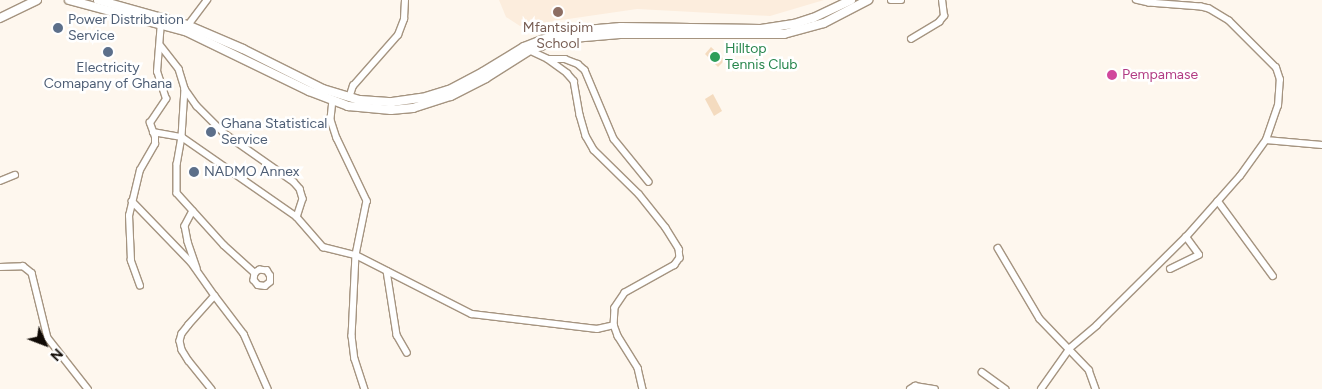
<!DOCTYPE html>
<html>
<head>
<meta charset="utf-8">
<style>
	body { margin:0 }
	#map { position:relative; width:1322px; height:389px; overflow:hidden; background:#fef7ee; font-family:Figtree,sans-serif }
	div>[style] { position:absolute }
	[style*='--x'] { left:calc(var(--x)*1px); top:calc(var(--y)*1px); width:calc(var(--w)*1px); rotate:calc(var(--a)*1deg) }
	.built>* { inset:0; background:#fceddd }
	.green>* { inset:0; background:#f4dbbf }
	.roads { filter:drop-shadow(1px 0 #a59480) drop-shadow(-1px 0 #a59480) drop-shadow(0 1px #a59480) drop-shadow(0 -1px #a59480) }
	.minor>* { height:5.5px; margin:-2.75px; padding:0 2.75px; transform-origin:2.75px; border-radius:2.75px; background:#fff }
	.tertiary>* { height:8px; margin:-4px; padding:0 4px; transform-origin:4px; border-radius:4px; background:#fff }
	.dots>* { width:14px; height:14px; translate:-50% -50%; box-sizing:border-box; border:2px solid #fff; border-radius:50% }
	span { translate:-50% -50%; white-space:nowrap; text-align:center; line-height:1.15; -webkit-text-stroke:5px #fff; paint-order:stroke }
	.service-label { font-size:14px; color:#4e5e75 }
	.left { translate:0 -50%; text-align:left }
	.education-label { font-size:14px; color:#785e54 }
	.leisure-label { font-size:14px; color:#27864d }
	.hotel-label { font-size:14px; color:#b23c85 }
	.north { position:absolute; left:20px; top:319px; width:50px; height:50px; -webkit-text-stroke:4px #fff; paint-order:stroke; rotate:133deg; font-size:14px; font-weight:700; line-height:20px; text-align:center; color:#100a05 }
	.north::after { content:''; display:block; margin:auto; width:18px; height:22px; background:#100a05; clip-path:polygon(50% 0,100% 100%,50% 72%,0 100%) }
</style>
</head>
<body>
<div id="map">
	<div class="built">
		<div style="clip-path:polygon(499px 0,824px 0,770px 16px,637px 9px,520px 26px,506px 17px)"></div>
	</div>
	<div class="green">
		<div style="clip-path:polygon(711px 47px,725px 60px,718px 67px,705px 54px)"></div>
		<div style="clip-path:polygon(713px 94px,722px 111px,714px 116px,705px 99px)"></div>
	</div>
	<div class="roads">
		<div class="minor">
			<div style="--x:891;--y:0;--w:10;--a:0"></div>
			<div style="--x:186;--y:28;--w:35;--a:-53"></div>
			<div style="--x:911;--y:39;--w:33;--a:-31"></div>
			<div style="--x:939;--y:22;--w:8;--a:-50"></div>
			<div style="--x:944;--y:16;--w:16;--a:-97"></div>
			<div style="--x:161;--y:46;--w:29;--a:52"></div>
			<div style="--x:179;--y:69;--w:21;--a:73"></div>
			<div style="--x:185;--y:89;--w:48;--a:93.6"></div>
			<div style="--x:182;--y:137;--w:140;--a:34.8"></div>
			<div style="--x:297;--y:217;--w:40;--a:49"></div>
			<div style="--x:323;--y:247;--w:34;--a:14"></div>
			<div style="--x:356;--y:255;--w:130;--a:27"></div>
			<div style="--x:472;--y:314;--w:126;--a:6.8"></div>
			<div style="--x:597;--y:329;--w:17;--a:-13"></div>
			<div style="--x:527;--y:49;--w:23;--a:25"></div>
			<div style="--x:548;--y:59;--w:24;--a:36"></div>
			<div style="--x:567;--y:73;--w:11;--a:49"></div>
			<div style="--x:574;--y:81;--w:35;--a:80"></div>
			<div style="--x:580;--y:115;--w:22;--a:74"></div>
			<div style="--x:586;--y:136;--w:16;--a:60"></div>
			<div style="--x:594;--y:150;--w:63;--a:44.4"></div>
			<div style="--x:639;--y:194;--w:43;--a:51.5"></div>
			<div style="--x:666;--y:228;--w:25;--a:58"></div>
			<div style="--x:679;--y:249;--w:9;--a:84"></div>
			<div style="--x:680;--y:258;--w:9;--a:126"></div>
			<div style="--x:675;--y:265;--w:57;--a:150.8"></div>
			<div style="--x:625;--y:293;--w:18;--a:124"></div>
			<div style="--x:615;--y:308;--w:17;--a:93"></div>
			<div style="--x:614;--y:325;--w:12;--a:70"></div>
			<div style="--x:618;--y:336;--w:38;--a:58"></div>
			<div style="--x:638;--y:368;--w:22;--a:77"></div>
			<div style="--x:548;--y:59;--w:17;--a:0"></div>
			<div style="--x:565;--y:59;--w:14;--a:21"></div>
			<div style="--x:578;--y:64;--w:9;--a:41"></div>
			<div style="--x:585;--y:70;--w:75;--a:67.2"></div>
			<div style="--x:614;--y:139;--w:55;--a:50.9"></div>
			<div style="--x:185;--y:89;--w:21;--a:55"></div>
			<div style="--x:197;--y:106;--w:38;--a:45"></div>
			<div style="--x:224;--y:133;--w:85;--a:35"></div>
			<div style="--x:294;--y:182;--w:9;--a:49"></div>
			<div style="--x:300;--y:189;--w:10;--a:73"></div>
			<div style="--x:303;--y:199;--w:19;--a:108"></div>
			<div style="--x:349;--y:98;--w:13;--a:-72"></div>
			<div style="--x:353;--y:86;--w:68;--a:-48.6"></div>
			<div style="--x:398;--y:35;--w:17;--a:-69"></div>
			<div style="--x:404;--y:19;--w:19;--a:-87"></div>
			<div style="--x:333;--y:100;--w:20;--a:96"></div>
			<div style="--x:331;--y:120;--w:19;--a:72"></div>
			<div style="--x:337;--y:138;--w:70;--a:64.5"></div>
			<div style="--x:367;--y:201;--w:55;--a:101.5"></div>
			<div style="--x:356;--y:255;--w:81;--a:92.8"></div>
			<div style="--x:352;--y:336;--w:23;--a:83"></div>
			<div style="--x:355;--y:359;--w:32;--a:72"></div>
			<div style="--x:153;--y:132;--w:29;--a:10"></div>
			<div style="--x:182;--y:137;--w:27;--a:100"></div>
			<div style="--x:177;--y:164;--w:29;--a:90"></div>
			<div style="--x:177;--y:193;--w:70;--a:47.9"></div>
			<div style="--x:224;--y:245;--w:42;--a:42.1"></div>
			<div style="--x:255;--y:273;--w:7;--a:98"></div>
			<div style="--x:254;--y:280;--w:6;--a:51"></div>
			<div style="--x:258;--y:285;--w:7;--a:8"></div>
			<div style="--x:265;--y:286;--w:6;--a:-39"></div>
			<div style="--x:270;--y:282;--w:6;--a:-90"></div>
			<div style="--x:270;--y:276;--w:6;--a:-121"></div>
			<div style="--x:267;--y:271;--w:7;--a:-172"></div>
			<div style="--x:260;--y:270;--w:6;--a:149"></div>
			<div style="--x:1266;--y:140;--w:56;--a:5.1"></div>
			<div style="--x:0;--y:181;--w:16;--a:-22"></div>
			<div style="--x:132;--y:201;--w:85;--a:46"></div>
			<div style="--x:191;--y:262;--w:42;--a:54.8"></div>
			<div style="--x:215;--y:296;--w:39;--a:132"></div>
			<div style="--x:189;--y:325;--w:11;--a:128"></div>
			<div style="--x:182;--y:334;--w:7;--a:106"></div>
			<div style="--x:180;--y:341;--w:9;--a:77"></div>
			<div style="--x:182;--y:350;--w:13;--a:58"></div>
			<div style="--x:189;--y:361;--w:36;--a:51"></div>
			<div style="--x:1218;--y:201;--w:93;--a:53.7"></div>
			<div style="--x:193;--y:211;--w:17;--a:118"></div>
			<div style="--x:185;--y:226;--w:16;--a:79"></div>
			<div style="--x:188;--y:242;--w:28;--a:71"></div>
			<div style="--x:998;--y:248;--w:82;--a:59.4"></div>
			<div style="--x:1040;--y:319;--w:71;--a:46.1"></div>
			<div style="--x:1089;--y:370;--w:20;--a:70"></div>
			<div style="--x:0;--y:267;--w:23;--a:-2"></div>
			<div style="--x:23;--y:266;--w:11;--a:38"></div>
			<div style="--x:32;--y:273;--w:67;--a:76.2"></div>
			<div style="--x:48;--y:338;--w:65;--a:51.9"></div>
			<div style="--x:1170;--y:269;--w:32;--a:-26"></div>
			<div style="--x:1199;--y:255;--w:22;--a:-126"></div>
			<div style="--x:387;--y:271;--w:65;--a:81.1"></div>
			<div style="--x:397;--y:335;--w:20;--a:60"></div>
			<div style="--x:140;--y:286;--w:27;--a:-110"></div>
			<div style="--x:131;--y:261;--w:45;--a:-92.5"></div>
			<div style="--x:129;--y:216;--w:47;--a:-76.6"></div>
			<div style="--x:140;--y:170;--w:30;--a:-60"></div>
			<div style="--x:155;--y:144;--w:7;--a:-90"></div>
			<div style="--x:155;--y:137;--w:15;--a:-110"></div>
			<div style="--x:150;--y:123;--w:29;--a:-56"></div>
			<div style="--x:166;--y:99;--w:28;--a:-108"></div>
			<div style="--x:157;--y:72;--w:50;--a:-85.4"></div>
			<div style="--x:215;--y:296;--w:48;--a:52.7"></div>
			<div style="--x:244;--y:334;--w:60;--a:66.4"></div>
			<div style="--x:982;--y:372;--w:29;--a:36"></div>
			<div style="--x:910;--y:389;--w:6;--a:-31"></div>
			<div style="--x:915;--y:386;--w:20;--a:9"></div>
			<div style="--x:1041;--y:389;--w:50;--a:-54.7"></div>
			<div style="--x:1070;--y:348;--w:35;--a:-40"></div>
			<div style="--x:1097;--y:325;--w:125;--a:-44.7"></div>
			<div style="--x:1186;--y:237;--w:81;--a:-48.5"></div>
			<div style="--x:1240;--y:176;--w:44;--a:-54.2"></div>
			<div style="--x:1266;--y:140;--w:36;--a:-71"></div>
			<div style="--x:1278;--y:106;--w:26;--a:-86"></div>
			<div style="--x:1280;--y:80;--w:13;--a:-108"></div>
			<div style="--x:1276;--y:68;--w:66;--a:-135"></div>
			<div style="--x:1229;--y:21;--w:23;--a:-149"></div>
			<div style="--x:1209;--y:9;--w:8;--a:-166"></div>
			<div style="--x:1201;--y:7;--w:52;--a:-175.6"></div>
			<div style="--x:1149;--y:3;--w:13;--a:-167"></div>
		</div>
		<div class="tertiary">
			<div style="--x:69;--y:0;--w:120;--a:15"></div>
			<div style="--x:185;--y:31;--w:138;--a:25.8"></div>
			<div style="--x:309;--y:91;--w:42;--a:21"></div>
			<div style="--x:348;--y:106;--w:43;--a:5.3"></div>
			<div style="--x:391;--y:110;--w:22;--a:-5"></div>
			<div style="--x:413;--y:108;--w:40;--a:-18"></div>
			<div style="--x:451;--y:96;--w:39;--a:-27"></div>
			<div style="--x:486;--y:78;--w:52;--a:-32.5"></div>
			<div style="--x:530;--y:50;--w:33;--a:-20"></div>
			<div style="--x:561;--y:39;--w:59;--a:-4.8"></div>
			<div style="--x:620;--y:34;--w:164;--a:0"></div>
			<div style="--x:784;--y:34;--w:41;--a:-15.4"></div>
			<div style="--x:824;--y:23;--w:50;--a:-27.6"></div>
			<div style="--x:98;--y:0;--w:92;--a:15.7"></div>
			<div style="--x:187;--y:25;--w:61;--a:23.2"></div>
			<div style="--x:243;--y:49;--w:89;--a:26.6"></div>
			<div style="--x:323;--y:89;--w:39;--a:17"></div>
			<div style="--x:360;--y:100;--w:32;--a:4"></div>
			<div style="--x:392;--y:102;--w:30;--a:-8"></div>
			<div style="--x:422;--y:98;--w:28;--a:-17"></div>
			<div style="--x:449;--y:90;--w:38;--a:-28"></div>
			<div style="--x:483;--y:72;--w:48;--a:-31.4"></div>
			<div style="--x:524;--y:47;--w:41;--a:-21.5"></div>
			<div style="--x:562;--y:32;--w:59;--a:-4.8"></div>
			<div style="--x:621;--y:27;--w:140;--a:0.8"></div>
			<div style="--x:761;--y:29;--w:33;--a:-9"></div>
			<div style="--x:794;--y:24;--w:20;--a:-18"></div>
			<div style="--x:813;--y:18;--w:42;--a:-25.3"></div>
			<div style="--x:0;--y:18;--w:41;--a:-25.9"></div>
		</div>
	</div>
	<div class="dots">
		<div style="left:558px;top:12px;background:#8d6e63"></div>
		<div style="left:58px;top:28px;background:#5c6f8a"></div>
		<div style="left:108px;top:52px;background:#5c6f8a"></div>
		<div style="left:715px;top:57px;background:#2e9e5b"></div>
		<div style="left:1112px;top:75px;background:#d1479c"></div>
		<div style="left:211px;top:132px;background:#5c6f8a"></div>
		<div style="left:194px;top:172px;background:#5c6f8a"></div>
	</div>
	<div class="service-label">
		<span class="left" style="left:68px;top:28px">Power Distribution<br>Service</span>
		<span style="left:108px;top:76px">Electricity<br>Comapany of Ghana</span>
		<span class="left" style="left:221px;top:132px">Ghana Statistical<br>Service</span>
		<span class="left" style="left:204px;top:172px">NADMO Annex</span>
	</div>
	<div class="education-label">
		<span style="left:558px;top:36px">Mfantsipim<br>School</span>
	</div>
	<div class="leisure-label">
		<span class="left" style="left:725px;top:57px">Hilltop<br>Tennis Club</span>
	</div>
	<div class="hotel-label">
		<span class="left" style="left:1122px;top:75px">Pempamase</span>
	</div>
	<div class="north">N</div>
</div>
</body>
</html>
